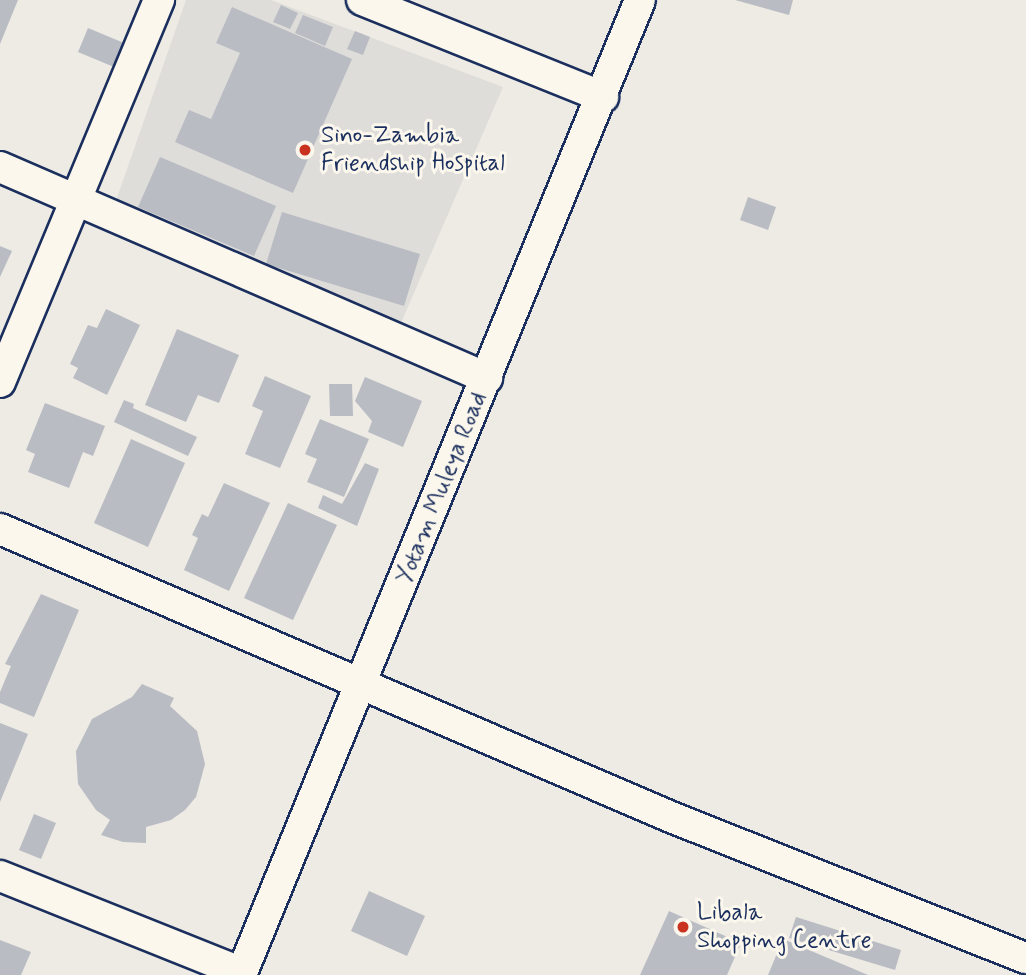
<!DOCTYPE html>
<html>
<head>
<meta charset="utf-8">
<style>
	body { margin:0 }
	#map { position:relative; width:1026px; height:975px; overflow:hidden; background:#eeebe4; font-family:Mynerve,sans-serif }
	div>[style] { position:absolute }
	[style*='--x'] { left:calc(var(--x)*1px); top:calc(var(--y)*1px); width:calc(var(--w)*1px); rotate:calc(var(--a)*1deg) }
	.built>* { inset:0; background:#deddda }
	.building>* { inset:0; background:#b9bcc3 }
	.roads { filter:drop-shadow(2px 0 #1b2f5e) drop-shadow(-2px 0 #1b2f5e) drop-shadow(0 2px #1b2f5e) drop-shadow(0 -2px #1b2f5e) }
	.minor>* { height:30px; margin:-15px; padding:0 15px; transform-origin:15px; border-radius:15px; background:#fbf7ec }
	.dots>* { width:19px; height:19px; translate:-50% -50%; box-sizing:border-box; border:4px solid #fbf7ec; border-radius:50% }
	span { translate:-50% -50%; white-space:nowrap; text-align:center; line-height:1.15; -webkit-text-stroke:6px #fbf7ec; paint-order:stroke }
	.poi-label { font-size:24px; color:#1b2f5e }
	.left { translate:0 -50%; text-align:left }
	.street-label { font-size:24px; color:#1b2f5e }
</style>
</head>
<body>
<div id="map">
	<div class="built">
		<div style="clip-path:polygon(186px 0,271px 0,503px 87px,401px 323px,112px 212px)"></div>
	</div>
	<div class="building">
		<div style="clip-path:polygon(0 0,18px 0,0 44px)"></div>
		<div style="clip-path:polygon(735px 0,793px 0,789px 15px)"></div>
		<div style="clip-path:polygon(281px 5px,298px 13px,290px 29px,273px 22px)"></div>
		<div style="clip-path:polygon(232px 7px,352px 59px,293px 193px,175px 142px,189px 110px,211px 119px,240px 53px,216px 43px)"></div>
		<div style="clip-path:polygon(303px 15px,333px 27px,325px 46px,295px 33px)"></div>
		<div style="clip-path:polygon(88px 28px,124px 43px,114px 67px,78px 52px)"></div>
		<div style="clip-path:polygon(355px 31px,370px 37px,363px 55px,347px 49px)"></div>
		<div style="clip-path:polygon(160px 157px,276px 206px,254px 256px,138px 207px)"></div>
		<div style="clip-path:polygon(748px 197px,776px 207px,768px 230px,740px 220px)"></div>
		<div style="clip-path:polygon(282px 212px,420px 254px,404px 306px,266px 264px)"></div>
		<div style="clip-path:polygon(0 246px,12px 251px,0 277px)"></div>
		<div style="clip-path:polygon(106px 309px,140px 325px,107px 395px,73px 378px,78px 368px,70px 364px,88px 325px,97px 328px)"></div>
		<div style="clip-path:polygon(177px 329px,239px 355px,219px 403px,198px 395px,186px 422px,145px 405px)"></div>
		<div style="clip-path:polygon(265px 376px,311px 396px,280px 468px,245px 454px,263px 411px,252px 406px)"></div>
		<div style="clip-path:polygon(365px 377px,422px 401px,403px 447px,368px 432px,372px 421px,355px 401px)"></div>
		<div style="clip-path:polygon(329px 384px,352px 384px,353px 416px,330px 416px)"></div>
		<div style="clip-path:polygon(124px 400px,134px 404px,133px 408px,197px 437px,188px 456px,114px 422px)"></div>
		<div style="clip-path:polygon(45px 403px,105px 426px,93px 456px,83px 452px,69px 488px,28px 472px,35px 454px,26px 450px)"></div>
		<div style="clip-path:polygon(320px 419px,369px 439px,344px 497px,307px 482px,317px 459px,305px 454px)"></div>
		<div style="clip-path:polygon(131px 439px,185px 463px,148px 547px,94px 523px)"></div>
		<div style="clip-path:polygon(365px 463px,379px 469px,357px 526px,318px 508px,323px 495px,342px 504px)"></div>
		<div style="clip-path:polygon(224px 483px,270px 503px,229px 591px,184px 570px,198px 538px,192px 535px,202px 514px,208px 517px)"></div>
		<div style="clip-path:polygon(288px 503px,337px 525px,293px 620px,244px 598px)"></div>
		<div style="clip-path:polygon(41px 594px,79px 610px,34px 717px,0 703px,0 692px,11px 666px,5px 664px)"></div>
		<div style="clip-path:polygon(142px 684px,174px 698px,170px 706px,197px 731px,205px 764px,196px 797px,185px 810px,171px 820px,146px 827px,146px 843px,123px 842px,101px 835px,110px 820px,96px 810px,78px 784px,76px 751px,92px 719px,132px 697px)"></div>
		<div style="clip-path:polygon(0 723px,28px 734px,0 802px)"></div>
		<div style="clip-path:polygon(34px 814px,56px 823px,41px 859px,19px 850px)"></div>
		<div style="clip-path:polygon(369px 891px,425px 916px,407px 956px,351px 931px)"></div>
		<div style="clip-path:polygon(669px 911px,741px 943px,727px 975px,640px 975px)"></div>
		<div style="clip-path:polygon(796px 917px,901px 950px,895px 970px,789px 938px)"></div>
		<div style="clip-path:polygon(783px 939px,868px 975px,768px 975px)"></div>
		<div style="clip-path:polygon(0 940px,31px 952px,21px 975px,0 975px)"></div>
	</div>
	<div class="roads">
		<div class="minor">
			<div style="--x:362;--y:0;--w:260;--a:21.9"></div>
			<div style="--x:0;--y:167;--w:531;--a:23.43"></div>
			<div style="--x:0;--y:382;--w:414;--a:-67.4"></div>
			<div style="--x:0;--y:529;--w:730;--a:23.23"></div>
			<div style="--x:671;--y:817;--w:382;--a:21.7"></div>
			<div style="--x:0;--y:876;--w:261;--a:21.8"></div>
			<div style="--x:241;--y:975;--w:1053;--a:-67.74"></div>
		</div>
	</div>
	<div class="dots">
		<div style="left:305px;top:150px;background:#c8321e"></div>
		<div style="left:683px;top:927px;background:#c8321e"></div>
	</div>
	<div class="poi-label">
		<span class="left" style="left:321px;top:150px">Sino-Zambia<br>Friendship Hospital</span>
		<span class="left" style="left:697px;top:927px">Libala<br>Shopping Centre</span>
	</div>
	<div class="street-label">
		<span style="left:442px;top:488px;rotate:-68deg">Yotam Muleya Road</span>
	</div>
</div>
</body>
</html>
